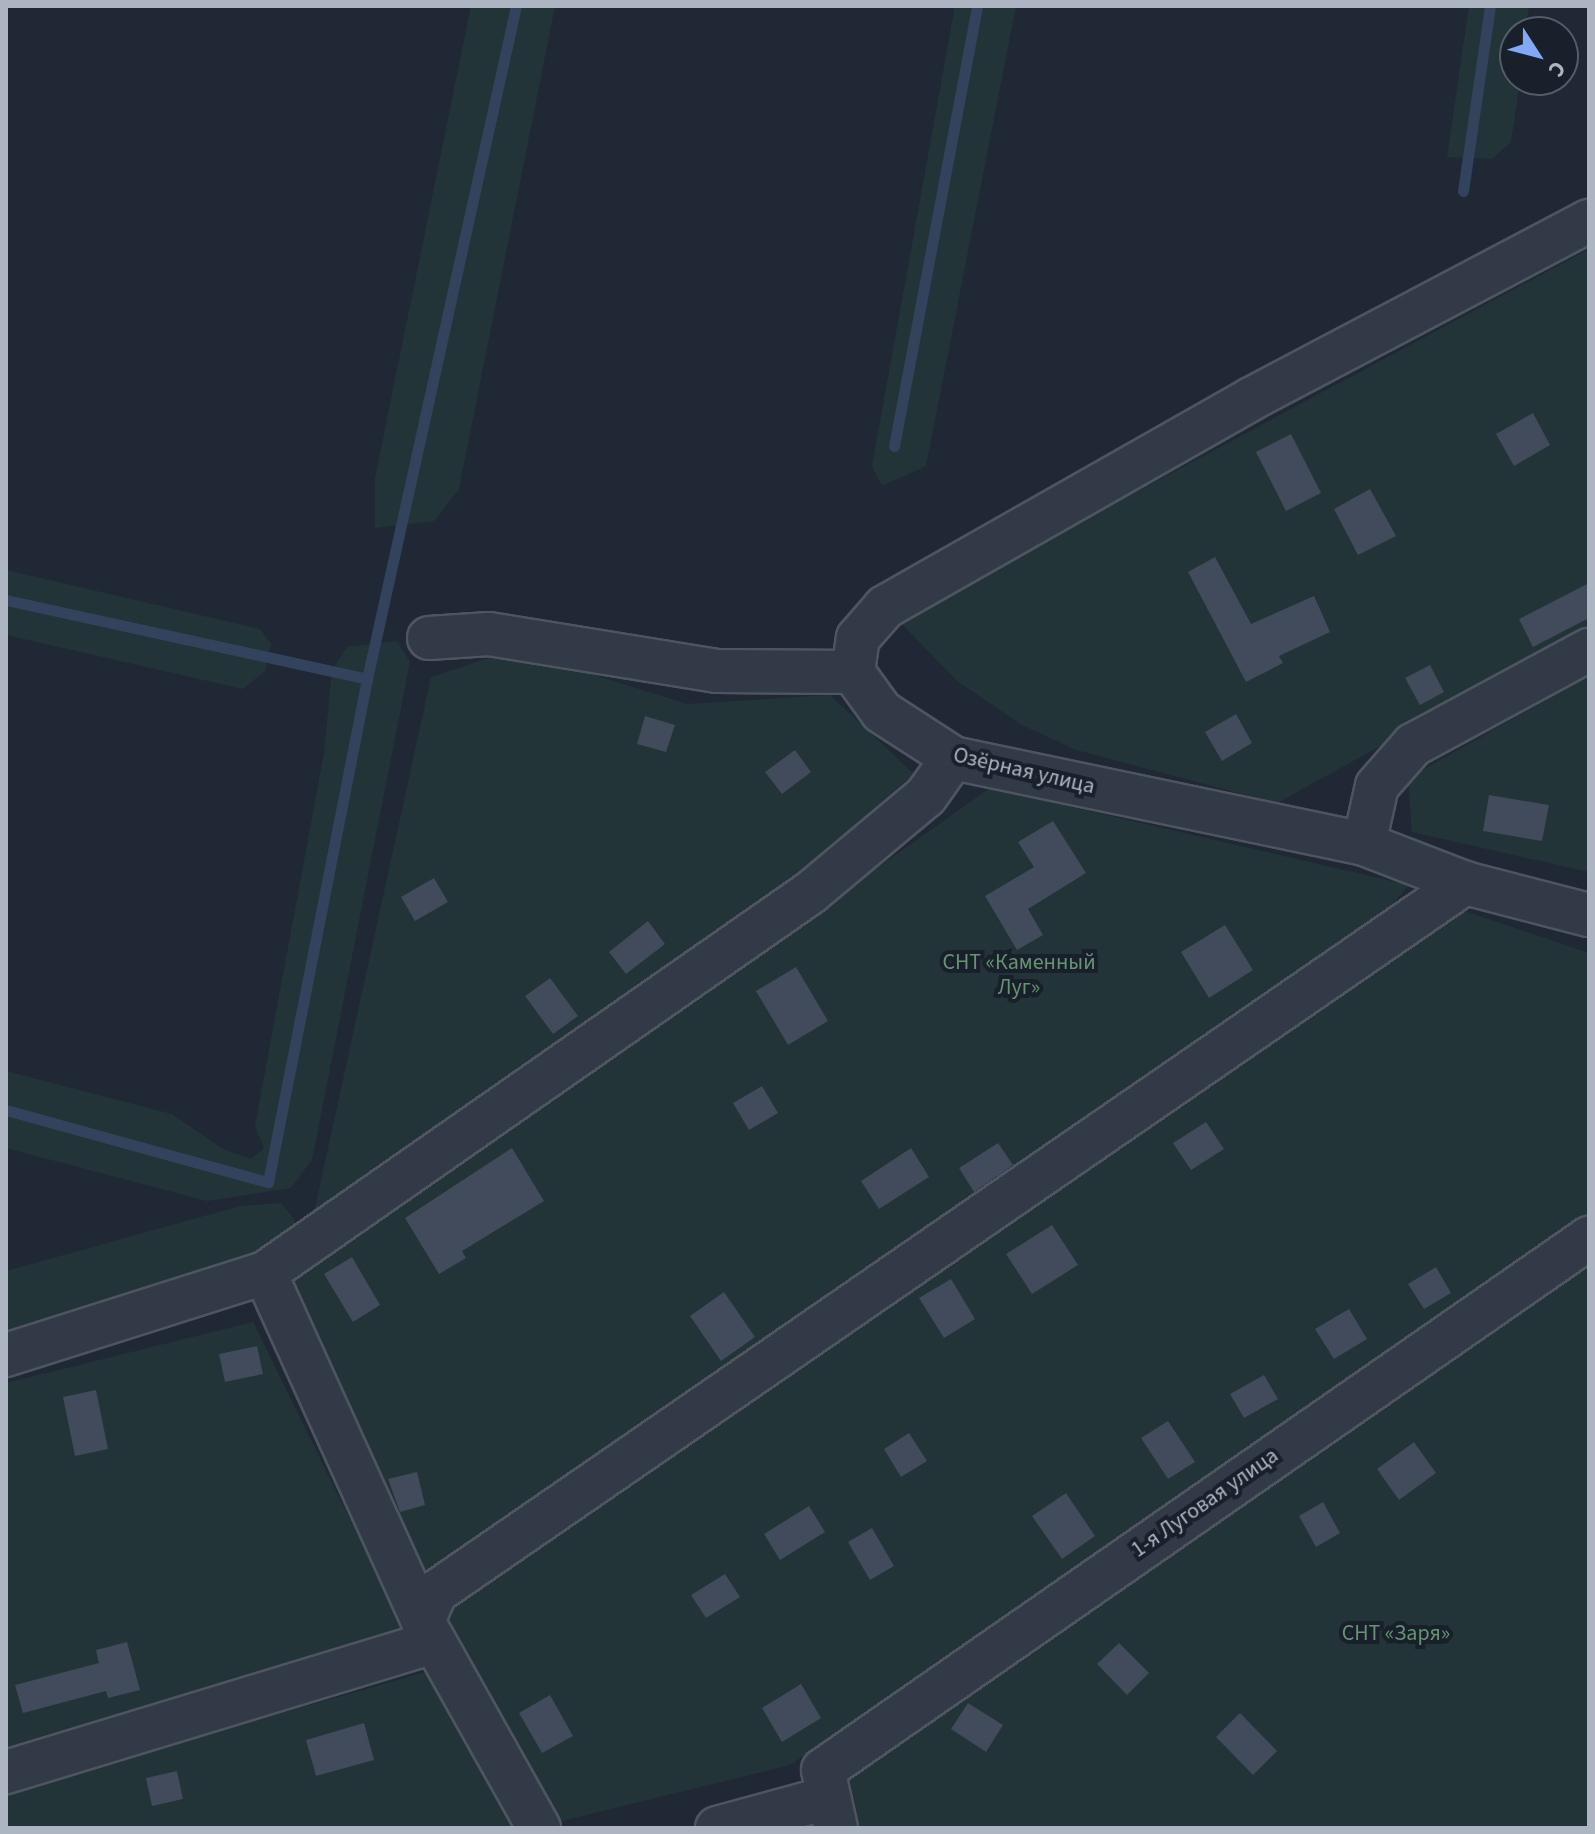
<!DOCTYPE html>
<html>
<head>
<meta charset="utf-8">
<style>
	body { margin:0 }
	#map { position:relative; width:1595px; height:1834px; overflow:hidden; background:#202836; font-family:"Source Sans 3",sans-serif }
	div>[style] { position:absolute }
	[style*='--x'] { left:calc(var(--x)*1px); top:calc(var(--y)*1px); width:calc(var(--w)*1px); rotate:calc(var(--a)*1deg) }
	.green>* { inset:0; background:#223437 }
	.stream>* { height:11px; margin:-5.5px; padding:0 5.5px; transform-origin:5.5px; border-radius:5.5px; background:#33435d }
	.building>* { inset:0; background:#414b5b }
	.roads { filter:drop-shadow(2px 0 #4e5561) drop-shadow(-2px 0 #4e5561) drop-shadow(0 2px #4e5561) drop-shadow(0 -2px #4e5561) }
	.street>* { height:42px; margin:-21px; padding:0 21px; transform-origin:21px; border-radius:21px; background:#333a47 }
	span { translate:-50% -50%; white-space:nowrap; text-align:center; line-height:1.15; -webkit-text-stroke:8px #19202b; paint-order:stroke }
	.street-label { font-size:22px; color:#adb5c3 }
	.park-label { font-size:22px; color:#669372 }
	.frame { position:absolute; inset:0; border:8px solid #adb5c3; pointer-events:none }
	.north { position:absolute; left:1499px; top:16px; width:80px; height:80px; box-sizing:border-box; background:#19202b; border:2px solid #545c68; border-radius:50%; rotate:126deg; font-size:22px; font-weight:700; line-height:32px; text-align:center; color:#adb5c3 }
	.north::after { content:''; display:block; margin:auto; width:28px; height:36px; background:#81a9f5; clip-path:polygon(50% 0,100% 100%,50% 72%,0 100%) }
</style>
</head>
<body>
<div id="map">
	<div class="green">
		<div style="clip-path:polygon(471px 6px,555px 6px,459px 489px,434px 521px,375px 528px,375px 478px)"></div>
		<div style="clip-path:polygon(955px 6px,1016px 6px,926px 466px,882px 486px,872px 466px)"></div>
		<div style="clip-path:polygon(1469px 6px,1529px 6px,1526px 32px,1515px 32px,1515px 80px,1520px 80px,1511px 142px,1492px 159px,1447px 157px)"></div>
		<div style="clip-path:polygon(1589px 249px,1589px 631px,1277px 803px,1076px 750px,1022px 725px,957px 681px,898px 620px)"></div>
		<div style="clip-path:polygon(6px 570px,260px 629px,271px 644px,265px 671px,243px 689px,6px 635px)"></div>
		<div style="clip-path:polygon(397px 641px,410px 662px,312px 1160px,291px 1188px,207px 1201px,6px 1148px,6px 1071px,172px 1114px,223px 1149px,251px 1159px,264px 1148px,255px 1126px,324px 753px,332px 670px,347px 647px)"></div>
		<div style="clip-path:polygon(514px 650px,687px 704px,830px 695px,914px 774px,811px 862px,812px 873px,311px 1226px,431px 677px)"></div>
		<div style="clip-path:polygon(1589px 676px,1589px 872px,1412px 832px,1408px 778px)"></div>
		<div style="clip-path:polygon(990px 788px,1409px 885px,1349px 954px,425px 1582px,279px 1281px,367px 1229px)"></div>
		<div style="clip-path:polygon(1459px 909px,1589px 953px,1589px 1227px,790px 1765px,558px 1822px,446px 1629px,445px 1609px)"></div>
		<div style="clip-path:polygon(281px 1203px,294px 1219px,294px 1228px,233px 1274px,6px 1335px,6px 1271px,240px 1206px)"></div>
		<div style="clip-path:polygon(1589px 1266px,1589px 1828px,848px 1828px,833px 1780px)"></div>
		<div style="clip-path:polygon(253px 1322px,407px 1635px,6px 1757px,6px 1383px)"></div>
		<div style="clip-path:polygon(432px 1670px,517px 1828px,6px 1828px,6px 1792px)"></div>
	</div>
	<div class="stream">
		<div style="--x:1463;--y:191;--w:187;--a:-81.7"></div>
		<div style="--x:894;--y:446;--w:448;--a:-79.3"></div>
		<div style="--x:6;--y:600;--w:370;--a:12.3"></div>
		<div style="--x:6;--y:1110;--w:272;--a:15.4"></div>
		<div style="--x:268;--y:1182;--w:513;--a:-78.87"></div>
		<div style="--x:367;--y:679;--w:689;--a:-77.52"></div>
	</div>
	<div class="building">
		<div style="clip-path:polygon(1533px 413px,1550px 445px,1514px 466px,1496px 434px)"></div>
		<div style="clip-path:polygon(1291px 434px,1321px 493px,1286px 511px,1256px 452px)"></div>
		<div style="clip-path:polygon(1370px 489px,1396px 536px,1358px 555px,1334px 509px)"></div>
		<div style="clip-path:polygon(1215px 557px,1251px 624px,1314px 596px,1330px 632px,1279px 656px,1283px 663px,1246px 682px,1188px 572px)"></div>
		<div style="clip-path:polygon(1589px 583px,1589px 618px,1533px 647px,1519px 619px)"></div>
		<div style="clip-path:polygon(1430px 665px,1444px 692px,1420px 705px,1405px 678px)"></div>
		<div style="clip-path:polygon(1236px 714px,1252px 743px,1222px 761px,1205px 732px)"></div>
		<div style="clip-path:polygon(645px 716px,675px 725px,666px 752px,637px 744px)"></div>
		<div style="clip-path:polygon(795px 750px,811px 772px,782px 794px,765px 772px)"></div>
		<div style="clip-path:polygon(1489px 795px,1549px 805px,1542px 841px,1483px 831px)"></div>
		<div style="clip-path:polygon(1053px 821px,1086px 873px,1028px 909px,1043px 935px,1017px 950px,985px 896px,1034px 867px,1018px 842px)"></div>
		<div style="clip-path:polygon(434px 878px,448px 902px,415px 921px,401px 897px)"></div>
		<div style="clip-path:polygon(648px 921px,665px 944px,626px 974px,609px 952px)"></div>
		<div style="clip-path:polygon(1225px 925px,1253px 970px,1209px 998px,1181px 952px)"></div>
		<div style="clip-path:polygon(796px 967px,828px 1021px,788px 1045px,756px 991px)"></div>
		<div style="clip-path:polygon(550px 978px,578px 1016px,553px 1034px,525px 996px)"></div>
		<div style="clip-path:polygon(762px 1086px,778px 1113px,749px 1130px,733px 1103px)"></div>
		<div style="clip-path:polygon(1206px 1122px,1224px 1149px,1191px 1170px,1173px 1143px)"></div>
		<div style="clip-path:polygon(998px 1143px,1013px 1165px,974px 1192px,959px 1168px)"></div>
		<div style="clip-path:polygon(512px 1148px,544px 1201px,462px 1251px,466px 1258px,439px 1274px,405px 1218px)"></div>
		<div style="clip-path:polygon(911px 1148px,929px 1177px,879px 1209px,861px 1181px)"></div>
		<div style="clip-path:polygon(1052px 1225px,1078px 1265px,1032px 1294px,1006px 1254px)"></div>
		<div style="clip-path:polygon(352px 1257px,380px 1305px,353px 1322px,324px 1274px)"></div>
		<div style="clip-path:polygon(1436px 1267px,1451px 1293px,1424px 1309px,1408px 1284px)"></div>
		<div style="clip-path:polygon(951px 1279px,975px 1319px,944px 1338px,919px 1298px)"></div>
		<div style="clip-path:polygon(724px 1292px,755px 1337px,721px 1361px,690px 1316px)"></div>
		<div style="clip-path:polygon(1349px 1309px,1367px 1339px,1334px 1359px,1315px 1329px)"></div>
		<div style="clip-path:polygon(257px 1346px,263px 1374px,225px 1382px,219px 1354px)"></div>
		<div style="clip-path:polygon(1264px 1375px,1278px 1399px,1244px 1418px,1230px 1394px)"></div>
		<div style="clip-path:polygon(96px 1390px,108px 1449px,75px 1456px,63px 1397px)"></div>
		<div style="clip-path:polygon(1168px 1421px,1195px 1462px,1168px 1479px,1141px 1438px)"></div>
		<div style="clip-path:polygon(909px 1433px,927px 1461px,901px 1477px,884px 1449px)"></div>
		<div style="clip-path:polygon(1414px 1442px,1436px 1473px,1399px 1500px,1377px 1469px)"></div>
		<div style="clip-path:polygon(417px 1472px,425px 1505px,400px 1512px,388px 1479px)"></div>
		<div style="clip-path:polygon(1066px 1493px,1095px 1536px,1062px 1559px,1032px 1516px)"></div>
		<div style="clip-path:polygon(1323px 1502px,1340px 1533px,1316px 1547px,1299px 1516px)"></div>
		<div style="clip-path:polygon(809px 1506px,825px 1532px,780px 1560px,764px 1534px)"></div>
		<div style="clip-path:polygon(872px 1528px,894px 1566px,870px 1580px,848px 1542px)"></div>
		<div style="clip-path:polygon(725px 1574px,740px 1597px,706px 1618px,691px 1595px)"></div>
		<div style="clip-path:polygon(127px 1642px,140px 1690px,108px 1698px,106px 1691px,23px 1713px,15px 1685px,99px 1663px,96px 1650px)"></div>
		<div style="clip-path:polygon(1119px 1643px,1149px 1673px,1127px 1695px,1097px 1664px)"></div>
		<div style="clip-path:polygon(801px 1684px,821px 1718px,782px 1742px,762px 1708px)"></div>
		<div style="clip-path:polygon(550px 1695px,573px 1736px,542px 1753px,519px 1713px)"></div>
		<div style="clip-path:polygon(968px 1703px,1003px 1725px,986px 1752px,951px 1729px)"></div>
		<div style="clip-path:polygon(1240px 1713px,1277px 1751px,1253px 1775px,1216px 1737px)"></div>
		<div style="clip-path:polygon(364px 1723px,374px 1760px,316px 1776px,306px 1740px)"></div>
		<div style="clip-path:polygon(177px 1771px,183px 1799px,152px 1806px,146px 1778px)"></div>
	</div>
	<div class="roads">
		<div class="street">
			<div style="--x:429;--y:638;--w:60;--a:-3.8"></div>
			<div style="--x:489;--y:634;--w:231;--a:9.2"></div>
			<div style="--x:717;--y:671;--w:136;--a:0.4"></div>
			<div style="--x:853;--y:672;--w:34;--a:-82"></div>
			<div style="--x:858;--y:638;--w:41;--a:-48.9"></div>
			<div style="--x:885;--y:607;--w:421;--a:-29.6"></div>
			<div style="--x:1251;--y:399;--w:382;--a:-27.8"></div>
			<div style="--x:853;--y:672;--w:49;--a:54.1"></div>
			<div style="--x:882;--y:712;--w:85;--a:32.9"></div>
			<div style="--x:953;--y:758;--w:420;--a:11.8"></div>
			<div style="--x:1364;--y:844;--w:108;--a:21.1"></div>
			<div style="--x:1465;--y:883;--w:128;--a:14.5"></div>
			<div style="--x:1364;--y:844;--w:59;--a:-77.4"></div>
			<div style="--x:1377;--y:786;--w:55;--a:-48.7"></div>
			<div style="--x:1413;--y:745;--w:200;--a:-28.4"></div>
			<div style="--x:265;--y:1273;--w:382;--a:65.6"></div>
			<div style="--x:6;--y:1355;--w:272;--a:-17.6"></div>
			<div style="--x:265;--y:1273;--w:664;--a:-34.89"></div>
			<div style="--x:810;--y:893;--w:151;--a:-39.9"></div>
			<div style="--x:926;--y:796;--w:47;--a:-54.6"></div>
			<div style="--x:6;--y:1772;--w:446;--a:-16.9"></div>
			<div style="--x:539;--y:1828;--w:237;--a:-119.3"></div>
			<div style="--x:423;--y:1621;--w:32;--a:-66"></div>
			<div style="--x:436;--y:1592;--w:1250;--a:-34.57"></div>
			<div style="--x:717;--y:1828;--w:114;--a:-15.3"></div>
			<div style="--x:836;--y:1828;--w:59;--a:-102.6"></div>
			<div style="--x:823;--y:1770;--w:933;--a:-34.78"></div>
		</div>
	</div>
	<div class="street-label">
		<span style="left:1024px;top:771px;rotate:13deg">Озёрная улица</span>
		<span style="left:1205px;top:1503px;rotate:-35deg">1-я Луговая улица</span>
	</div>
	<div class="park-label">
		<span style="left:1019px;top:975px">СНТ «Каменный<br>Луг»</span>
		<span style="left:1396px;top:1634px">СНТ «Заря»</span>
	</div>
	<div class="frame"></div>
	<div class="north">С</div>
</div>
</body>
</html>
